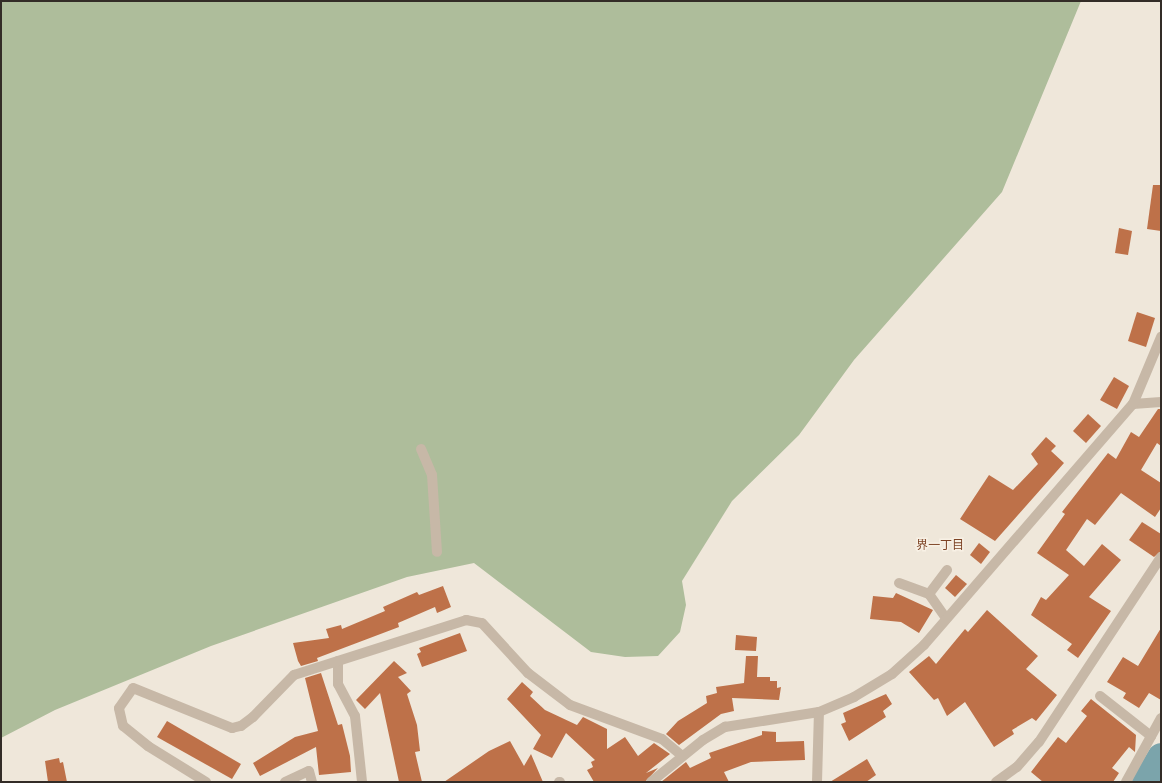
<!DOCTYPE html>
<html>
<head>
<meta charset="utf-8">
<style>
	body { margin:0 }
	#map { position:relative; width:1162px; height:783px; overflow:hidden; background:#efe7da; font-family:Figtree,"Noto Sans JP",sans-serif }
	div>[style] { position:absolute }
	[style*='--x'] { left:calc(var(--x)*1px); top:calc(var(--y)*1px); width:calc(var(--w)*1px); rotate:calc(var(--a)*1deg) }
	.green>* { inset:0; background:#aebd9b }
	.river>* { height:29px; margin:-14.5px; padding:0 14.5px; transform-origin:14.5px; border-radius:14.5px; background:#7ba4ab }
	.building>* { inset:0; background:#be7149 }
	.street>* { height:10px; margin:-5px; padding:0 5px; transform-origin:5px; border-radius:5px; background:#c7b8a7 }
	span { translate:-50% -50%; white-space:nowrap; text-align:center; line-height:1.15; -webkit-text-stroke:3px #f8f1e5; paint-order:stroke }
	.neighbourhood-label { font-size:12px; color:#7d4325 }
	.frame { position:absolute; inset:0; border:2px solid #332c27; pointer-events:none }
</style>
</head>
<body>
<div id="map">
	<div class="green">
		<div style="clip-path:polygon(1px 1px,1081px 1px,1002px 192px,854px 360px,799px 435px,732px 501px,682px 581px,686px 605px,680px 632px,658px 656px,625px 657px,591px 652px,474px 563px,407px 577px,211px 646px,55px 710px,1px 738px)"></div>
	</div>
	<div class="river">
		<div style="--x:1146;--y:782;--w:29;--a:-59"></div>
	</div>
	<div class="building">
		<div style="clip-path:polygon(1153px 185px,1161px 185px,1161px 231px,1147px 229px)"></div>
		<div style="clip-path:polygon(1119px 228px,1132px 231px,1128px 255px,1115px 253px)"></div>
		<div style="clip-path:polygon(1137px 312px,1155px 318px,1146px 347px,1128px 341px)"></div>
		<div style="clip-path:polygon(1114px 377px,1129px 386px,1117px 409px,1100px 400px)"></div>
		<div style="clip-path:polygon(1158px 409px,1161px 409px,1161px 446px,1157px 443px,1141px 470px,1161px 483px,1161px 508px,1155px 517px,1121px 493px,1095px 525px,1087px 519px,1066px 550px,1084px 566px,1102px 544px,1121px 560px,1089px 597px,1111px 611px,1078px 658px,1067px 650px,1072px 644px,1031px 615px,1041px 597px,1046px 600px,1069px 575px,1037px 553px,1065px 514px,1062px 512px,1108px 453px,1116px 459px,1131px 432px,1139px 437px)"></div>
		<div style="clip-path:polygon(1088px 414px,1101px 426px,1086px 443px,1073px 431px)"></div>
		<div style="clip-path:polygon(1046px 437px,1056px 446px,1051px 451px,1064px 463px,995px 541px,960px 519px,989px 475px,1013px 490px,1038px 464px,1031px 454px)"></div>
		<div style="clip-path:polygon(1142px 522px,1161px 534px,1161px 551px,1154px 557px,1129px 540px)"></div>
		<div style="clip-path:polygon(979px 543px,990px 552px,981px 564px,970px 555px)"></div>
		<div style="clip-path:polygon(956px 575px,967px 584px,955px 597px,945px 588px)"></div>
		<div style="clip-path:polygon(443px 586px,451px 607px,437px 613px,435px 607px,398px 623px,399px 627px,317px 658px,318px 661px,301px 666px,298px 661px,293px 643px,329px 638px,326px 629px,341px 625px,342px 629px,385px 611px,383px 607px,417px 592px,419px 595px)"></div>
		<div style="clip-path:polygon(896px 593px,933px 610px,919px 633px,901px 622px,870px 619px,873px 596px,893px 598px)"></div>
		<div style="clip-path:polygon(987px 610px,1038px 656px,1026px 669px,1057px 695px,1036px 721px,1032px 718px,1012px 730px,1014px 734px,994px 747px,965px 702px,947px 716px,938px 698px,934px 700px,909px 672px,929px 656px,936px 664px,965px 629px,968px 632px)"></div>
		<div style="clip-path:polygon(1161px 628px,1161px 700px,1149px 693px,1139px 708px,1123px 698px,1126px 693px,1107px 682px,1123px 657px,1138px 666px)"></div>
		<div style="clip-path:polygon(460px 633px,467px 651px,422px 667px,417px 654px,421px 652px,419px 648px)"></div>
		<div style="clip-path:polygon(736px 635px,757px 637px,756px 651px,735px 650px)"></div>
		<div style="clip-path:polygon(746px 656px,758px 656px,757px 677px,770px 677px,770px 681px,777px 681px,777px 688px,781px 687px,779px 700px,732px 698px,734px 711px,721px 714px,679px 745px,666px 734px,678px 721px,707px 703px,706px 696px,717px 693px,716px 687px,744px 683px)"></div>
		<div style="clip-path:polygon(394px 661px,407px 673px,398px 677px,411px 691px,407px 694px,417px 725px,420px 751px,415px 752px,422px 782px,399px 782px,380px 693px,365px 709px,356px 700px)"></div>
		<div style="clip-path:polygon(321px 673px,338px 725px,342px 724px,350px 756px,351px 772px,319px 775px,316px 747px,260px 776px,253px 763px,295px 737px,318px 731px,305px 678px)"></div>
		<div style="clip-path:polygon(522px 682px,533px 692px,530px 696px,545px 710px,577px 725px,583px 717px,607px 729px,607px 749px,625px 737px,638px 756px,654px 743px,670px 754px,646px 773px,658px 768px,645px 782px,594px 782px,587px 770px,593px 767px,591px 762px,595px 760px,566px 733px,552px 758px,533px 749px,541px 735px,507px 699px)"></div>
		<div style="clip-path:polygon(886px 694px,892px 704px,883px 711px,886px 717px,849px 741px,841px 724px,846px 722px,843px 713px)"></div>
		<div style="clip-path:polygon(1091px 699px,1136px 735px,1135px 752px,1129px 747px,1112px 768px,1119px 773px,1113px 782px,1043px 782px,1031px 772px,1058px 737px,1066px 743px,1087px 716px,1081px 711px)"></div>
		<div style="clip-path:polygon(167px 721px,241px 764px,232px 779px,157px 737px)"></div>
		<div style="clip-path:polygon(762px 731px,776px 732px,776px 742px,804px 741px,805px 760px,751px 762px,724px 772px,729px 782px,661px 782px,686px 762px,690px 768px,711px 758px,709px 753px,762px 735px)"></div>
		<div style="clip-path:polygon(510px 741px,524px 766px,531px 754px,543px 782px,444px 782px,489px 751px)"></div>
		<div style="clip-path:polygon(59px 758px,60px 763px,63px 762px,67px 782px,48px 782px,45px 761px)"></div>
		<div style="clip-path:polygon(867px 759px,876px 775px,866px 782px,830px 782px)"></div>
	</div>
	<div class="street">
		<div style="--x:1133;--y:404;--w:28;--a:-4"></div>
		<div style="--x:421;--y:449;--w:28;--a:67"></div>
		<div style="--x:432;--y:475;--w:77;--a:86.3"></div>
		<div style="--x:899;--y:583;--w:32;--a:20"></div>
		<div style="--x:929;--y:594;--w:29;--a:55"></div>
		<div style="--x:929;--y:594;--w:30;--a:-53"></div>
		<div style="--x:338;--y:661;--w:23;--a:90"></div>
		<div style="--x:338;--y:684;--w:36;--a:62"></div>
		<div style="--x:355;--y:716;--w:66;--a:83.9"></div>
		<div style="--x:1100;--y:696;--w:65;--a:38.1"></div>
		<div style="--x:206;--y:782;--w:68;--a:-148.2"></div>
		<div style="--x:148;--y:746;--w:32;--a:-141"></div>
		<div style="--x:123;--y:726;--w:18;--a:-103"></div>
		<div style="--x:119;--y:708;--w:24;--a:-55"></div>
		<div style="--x:133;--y:688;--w:107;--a:22"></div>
		<div style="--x:232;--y:728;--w:9;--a:-13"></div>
		<div style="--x:241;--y:726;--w:15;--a:-37"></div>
		<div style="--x:253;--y:717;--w:59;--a:-45.7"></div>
		<div style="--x:294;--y:675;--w:181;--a:-17.7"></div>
		<div style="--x:466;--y:620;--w:16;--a:11"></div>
		<div style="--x:482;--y:623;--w:68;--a:47.4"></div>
		<div style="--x:528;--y:673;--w:53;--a:37.3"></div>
		<div style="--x:570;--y:705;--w:98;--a:20.3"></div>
		<div style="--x:662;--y:739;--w:26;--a:40"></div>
		<div style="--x:285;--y:782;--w:26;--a:-25"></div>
		<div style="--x:309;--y:771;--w:11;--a:75"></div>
		<div style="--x:559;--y:782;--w:1;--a:0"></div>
		<div style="--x:651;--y:782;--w:67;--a:-38.9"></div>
		<div style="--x:703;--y:740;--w:26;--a:-31"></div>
		<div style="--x:725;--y:727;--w:95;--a:-9.1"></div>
		<div style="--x:819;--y:712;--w:38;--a:-23"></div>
		<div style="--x:854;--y:697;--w:44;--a:-31.2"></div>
		<div style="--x:892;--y:674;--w:43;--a:-42.2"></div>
		<div style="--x:924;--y:645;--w:319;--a:-49.1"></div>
		<div style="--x:1133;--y:404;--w:73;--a:-67.3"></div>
		<div style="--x:817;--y:782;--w:70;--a:-88.4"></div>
		<div style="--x:996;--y:782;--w:26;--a:-36"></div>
		<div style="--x:1017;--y:767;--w:33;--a:-49"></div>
		<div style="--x:1039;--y:742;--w:222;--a:-56.6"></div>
		<div style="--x:1126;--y:782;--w:73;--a:-61.3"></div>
	</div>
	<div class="neighbourhood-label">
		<span style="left:940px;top:546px">界一丁目</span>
	</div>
	<div class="frame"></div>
</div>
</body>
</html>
